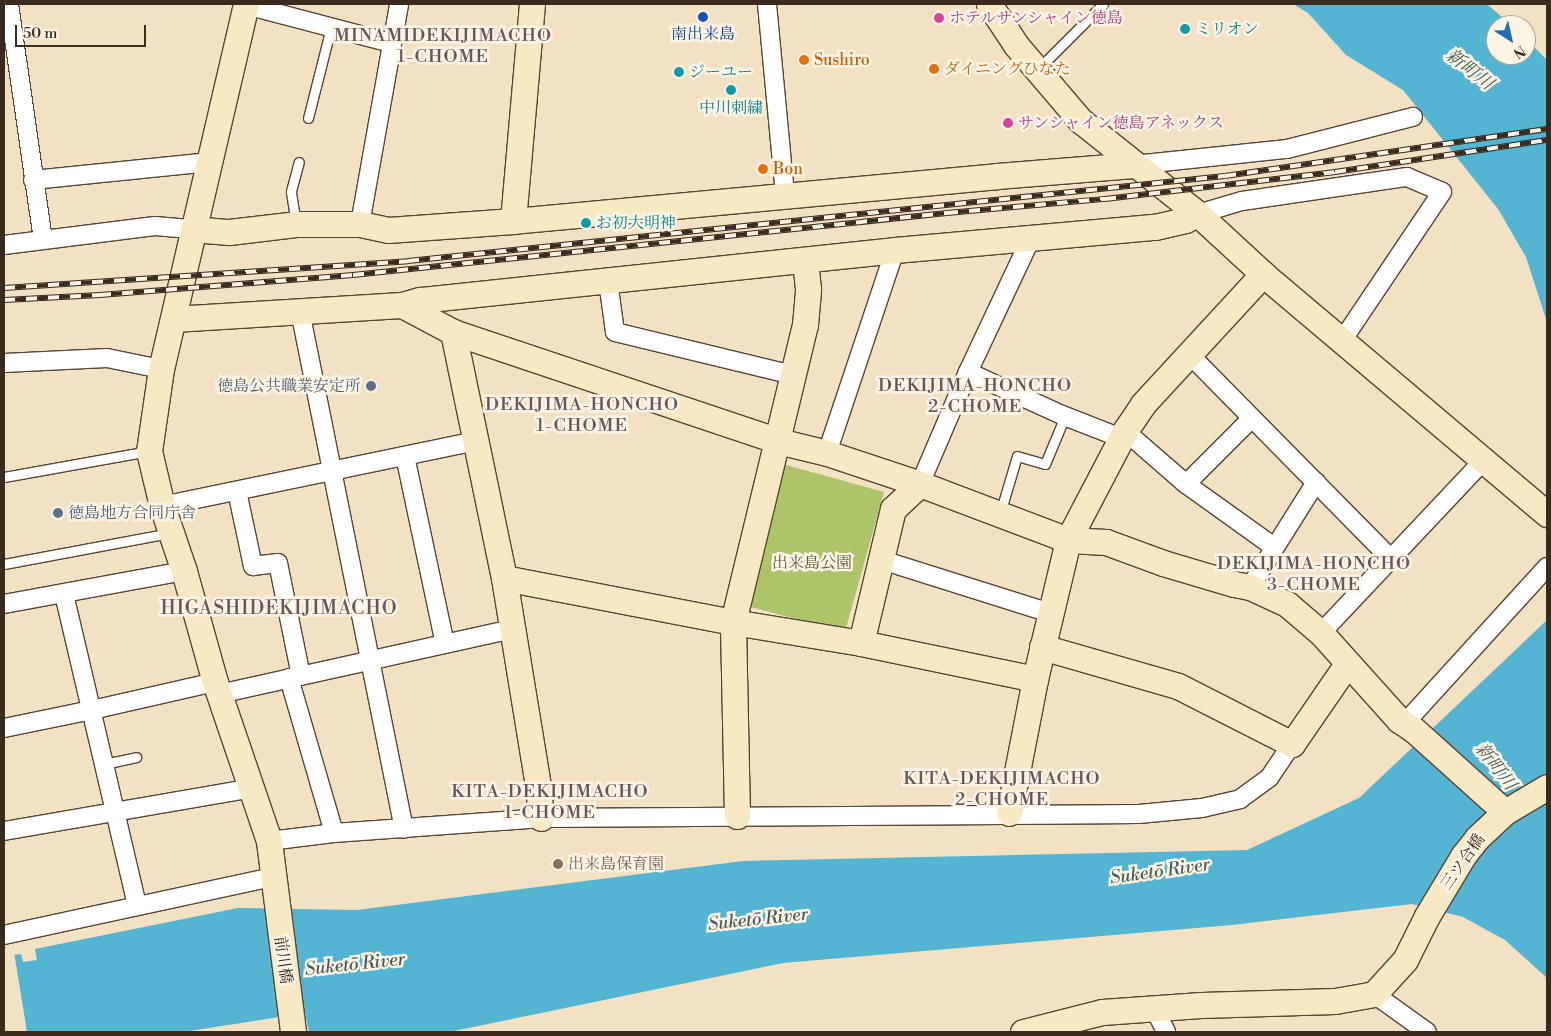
<!DOCTYPE html>
<html>
<head>
<meta charset="utf-8">
<style>
	body { margin:0 }
	#map { position:relative; width:1551px; height:1036px; overflow:hidden; background:#f3e1c3; font-family:"Libre Bodoni","Noto Serif JP",serif }
	div>[style] { position:absolute }
	[style*='--x'] { left:calc(var(--x)*1px); top:calc(var(--y)*1px); width:calc(var(--w)*1px); rotate:calc(var(--a)*1deg) }
	.green>* { inset:0; background:#adc469 }
	.water>* { inset:0; background:#54b5d3 }
	.pier>* { inset:0; background:#f3e1c3 }
	.roads { filter:drop-shadow(1px 0 #574537) drop-shadow(-1px 0 #574537) drop-shadow(0 1px #574537) drop-shadow(0 -1px #574537) }
	.lane>* { height:9px; margin:-4.5px; padding:0 4.5px; transform-origin:4.5px; border-radius:4.5px; background:#fff }
	.street>* { height:18px; margin:-9px; padding:0 9px; transform-origin:9px; border-radius:9px; background:#fff }
	.secondary>* { height:25px; margin:-12.5px; padding:0 12.5px; transform-origin:12.5px; border-radius:12.5px; background:#f7e9c3 }
	.rail>* { height:5.5px; margin-top:-2.75px; transform-origin:0; background:repeating-linear-gradient(90deg,#fcf5e5 0 11px,#3b2a1e 0 22px); box-sizing:border-box; border-block:1px solid #3b2a1e }
	.dots>* { width:14px; height:14px; translate:-50% -50%; box-sizing:border-box; border:2px solid #fcf5e5; border-radius:50% }
	span { translate:-50% -50%; white-space:nowrap; text-align:center; line-height:1.15; -webkit-text-stroke:5px #fcf5e5; paint-order:stroke }
	.hotel-label { font-size:16px; color:#b23c85 }
	.left { translate:0 -50%; text-align:left }
	.culture-label { font-size:16px; color:#0d838f }
	.transit-label { font-size:16px; color:#164399 }
	.food-label { font-size:16px; color:#c56008 }
	.service-label { font-size:16px; color:#4e5e75 }
	.right { translate:-100% -50%; text-align:right }
	.park-label { font-size:16px; color:#5d5834 }
	.street-label { font-size:16px; color:#3b2a1e }
	.education-label { font-size:16px; color:#785e54 }
	.neighbourhood-label { font-size:18px; color:#67565d; letter-spacing:1px }
	.water-label { font-size:18px; color:#445b5d; font-style:italic }
	.quarter-label { font-size:19px; color:#67565d; letter-spacing:1px }
	.frame { position:absolute; inset:0; border:5px solid #3b2a1e; pointer-events:none }
	.north { position:absolute; left:1486px; top:15px; width:50px; height:50px; box-sizing:border-box; background:#fcf5e5; border:1px solid #afa495; border-radius:50%; rotate:145deg; font-size:14px; font-weight:700; line-height:20px; text-align:center; color:#3b2a1e }
	.north::after { content:''; display:block; margin:auto; width:18px; height:22px; background:#1f6fb2; clip-path:polygon(50% 0,100% 100%,50% 72%,0 100%) }
	.scale { position:absolute; left:15px; top:25px; width:131px; height:22px; box-sizing:border-box; border:2px solid #3b2a1e; border-top:0; padding-left:6px; font-size:15px; line-height:18px; white-space:nowrap; color:#3b2a1e; -webkit-text-stroke:4px #fcf5e5; paint-order:stroke }
</style>
</head>
<body>
<div id="map">
	<div class="green">
		<div style="clip-path:polygon(786px 465px,884px 492px,845px 632px,747px 606px)"></div>
	</div>
	<div class="water">
		<div style="clip-path:polygon(1293px 4px,1487px 4px,1511px 25px,1496px 25px,1496px 55px,1526px 55px,1526px 39px,1547px 60px,1547px 322px,1526px 257px,1498px 209px,1403px 90px,1346px 55px,1308px 13px)"></div>
		<div style="clip-path:polygon(1547px 620px,1547px 978px,1505px 940px,1463px 917px,1412px 904px,1232px 925px,783px 963px,449px 1032px,309px 1032px,305px 1013px,183px 1032px,4px 1032px,4px 956px,21px 954px,23px 962px,37px 960px,35px 949px,238px 908px,357px 910px,743px 861px,1247px 850px,1359px 798px)"></div>
	</div>
	<div class="pier">
		<div style="clip-path:polygon(14px 952px,27px 1032px,4px 1032px,4px 953px)"></div>
	</div>
	<div class="roads">
		<div class="lane">
			<div style="--x:1038;--y:69;--w:92;--a:-45"></div>
			<div style="--x:308;--y:118;--w:94;--a:-75.8"></div>
			<div style="--x:296;--y:224;--w:33;--a:-99"></div>
			<div style="--x:291;--y:191;--w:30;--a:-75"></div>
			<div style="--x:4;--y:477;--w:147;--a:-10.2"></div>
			<div style="--x:1000;--y:513;--w:59;--a:-73.4"></div>
			<div style="--x:1017;--y:456;--w:29;--a:16"></div>
			<div style="--x:1045;--y:464;--w:52;--a:-67.4"></div>
			<div style="--x:4;--y:564;--w:168;--a:-10.6"></div>
			<div style="--x:104;--y:764;--w:33;--a:-12"></div>
		</div>
		<div class="street">
			<div style="--x:9;--y:4;--w:238;--a:81.8"></div>
			<div style="--x:767;--y:4;--w:192;--a:84.6"></div>
			<div style="--x:246;--y:5;--w:150;--a:14.7"></div>
			<div style="--x:1134;--y:165;--w:154;--a:-6"></div>
			<div style="--x:1287;--y:149;--w:130;--a:-14.3"></div>
			<div style="--x:33;--y:180;--w:178;--a:-5.8"></div>
			<div style="--x:1198;--y:214;--w:46;--a:-16.5"></div>
			<div style="--x:1242;--y:201;--w:167;--a:-8.3"></div>
			<div style="--x:1407;--y:177;--w:38;--a:23"></div>
			<div style="--x:1442;--y:192;--w:179;--a:123.9"></div>
			<div style="--x:360;--y:224;--w:223;--a:-79.9"></div>
			<div style="--x:4;--y:245;--w:152;--a:-7.2"></div>
			<div style="--x:155;--y:226;--w:38;--a:5"></div>
			<div style="--x:608;--y:281;--w:51;--a:82.2"></div>
			<div style="--x:615;--y:332;--w:183;--a:13.6"></div>
			<div style="--x:300;--y:311;--w:528;--a:78.65"></div>
			<div style="--x:1189;--y:354;--w:288;--a:45.4"></div>
			<div style="--x:4;--y:363;--w:103;--a:-2.8"></div>
			<div style="--x:107;--y:358;--w:55;--a:11.5"></div>
			<div style="--x:968;--y:372;--w:103;--a:24.6"></div>
			<div style="--x:1062;--y:415;--w:63;--a:21.3"></div>
			<div style="--x:1125;--y:431;--w:81;--a:41"></div>
			<div style="--x:1186;--y:484;--w:108;--a:35.6"></div>
			<div style="--x:827;--y:453;--w:214;--a:-71.5"></div>
			<div style="--x:405;--y:456;--w:192;--a:78"></div>
			<div style="--x:920;--y:484;--w:122;--a:-66.8"></div>
			<div style="--x:968;--y:372;--w:148;--a:-64.8"></div>
			<div style="--x:1186;--y:484;--w:93;--a:-45"></div>
			<div style="--x:237;--y:491;--w:77;--a:78"></div>
			<div style="--x:253;--y:566;--w:25;--a:-7"></div>
			<div style="--x:278;--y:563;--w:115;--a:78.5"></div>
			<div style="--x:162;--y:506;--w:321;--a:-11.7"></div>
			<div style="--x:882;--y:560;--w:176;--a:17.5"></div>
			<div style="--x:1250;--y:587;--w:124;--a:-57.8"></div>
			<div style="--x:64;--y:594;--w:320;--a:76.8"></div>
			<div style="--x:4;--y:604;--w:183;--a:-10.4"></div>
			<div style="--x:1321;--y:633;--w:238;--a:-46.7"></div>
			<div style="--x:289;--y:678;--w:161;--a:73.8"></div>
			<div style="--x:219;--y:694;--w:300;--a:-12.5"></div>
			<div style="--x:1405;--y:723;--w:211;--a:-47.7"></div>
			<div style="--x:4;--y:728;--w:90;--a:-11.6"></div>
			<div style="--x:92;--y:710;--w:126;--a:-12.8"></div>
			<div style="--x:4;--y:831;--w:252;--a:-9.8"></div>
			<div style="--x:269;--y:841;--w:65;--a:-7"></div>
			<div style="--x:334;--y:833;--w:208;--a:-4.1"></div>
			<div style="--x:541;--y:818;--w:598;--a:-0.38"></div>
			<div style="--x:1139;--y:814;--w:63;--a:-5.4"></div>
			<div style="--x:1202;--y:808;--w:39;--a:-13"></div>
			<div style="--x:1240;--y:799;--w:36;--a:-36"></div>
			<div style="--x:1269;--y:778;--w:41;--a:-55.9"></div>
			<div style="--x:4;--y:935;--w:274;--a:-12.2"></div>
			<div style="--x:1374;--y:994;--w:65;--a:35.6"></div>
			<div style="--x:1154;--y:1008;--w:27;--a:63"></div>
		</div>
		<div class="secondary">
			<div style="--x:246;--y:4;--w:375;--a:103.1"></div>
			<div style="--x:161;--y:369;--w:83;--a:98.3"></div>
			<div style="--x:149;--y:451;--w:57;--a:76.7"></div>
			<div style="--x:162;--y:506;--w:69;--a:71.3"></div>
			<div style="--x:184;--y:571;--w:115;--a:74.4"></div>
			<div style="--x:215;--y:682;--w:168;--a:71.2"></div>
			<div style="--x:269;--y:841;--w:193;--a:82.8"></div>
			<div style="--x:989;--y:4;--w:49;--a:56.6"></div>
			<div style="--x:1016;--y:45;--w:100;--a:49.5"></div>
			<div style="--x:1081;--y:121;--w:149;--a:38.5"></div>
			<div style="--x:1198;--y:214;--w:88;--a:42.7"></div>
			<div style="--x:1263;--y:274;--w:372;--a:40.2"></div>
			<div style="--x:513;--y:221;--w:218;--a:-85"></div>
			<div style="--x:193;--y:229;--w:36;--a:5"></div>
			<div style="--x:229;--y:232;--w:67;--a:-6.8"></div>
			<div style="--x:296;--y:224;--w:64;--a:0"></div>
			<div style="--x:360;--y:224;--w:29;--a:12"></div>
			<div style="--x:388;--y:230;--w:125;--a:-4.1"></div>
			<div style="--x:513;--y:221;--w:486;--a:-5.3"></div>
			<div style="--x:997;--y:176;--w:137;--a:-4.6"></div>
			<div style="--x:402;--y:305;--w:19;--a:-16"></div>
			<div style="--x:420;--y:300;--w:478;--a:-6"></div>
			<div style="--x:895;--y:250;--w:261;--a:-5.1"></div>
			<div style="--x:1155;--y:227;--w:31;--a:-13"></div>
			<div style="--x:1185;--y:220;--w:14;--a:-25"></div>
			<div style="--x:173;--y:319;--w:229;--a:-3.5"></div>
			<div style="--x:402;--y:305;--w:58;--a:27.9"></div>
			<div style="--x:453;--y:332;--w:343;--a:18.5"></div>
			<div style="--x:778;--y:441;--w:50;--a:13.8"></div>
			<div style="--x:827;--y:453;--w:98;--a:18.4"></div>
			<div style="--x:920;--y:484;--w:158;--a:20.7"></div>
			<div style="--x:1068;--y:540;--w:38;--a:3"></div>
			<div style="--x:1106;--y:542;--w:61;--a:20.2"></div>
			<div style="--x:1163;--y:563;--w:74;--a:16.5"></div>
			<div style="--x:1234;--y:584;--w:16;--a:11"></div>
			<div style="--x:1250;--y:587;--w:41;--a:24.7"></div>
			<div style="--x:1287;--y:604;--w:45;--a:40.5"></div>
			<div style="--x:1321;--y:633;--w:117;--a:48.1"></div>
			<div style="--x:1399;--y:720;--w:18;--a:34"></div>
			<div style="--x:1414;--y:730;--w:122;--a:42"></div>
			<div style="--x:453;--y:332;--w:251;--a:78.3"></div>
			<div style="--x:504;--y:578;--w:210;--a:80.7"></div>
			<div style="--x:538;--y:785;--w:33;--a:85"></div>
			<div style="--x:504;--y:578;--w:233;--a:10.9"></div>
			<div style="--x:733;--y:622;--w:130;--a:9.3"></div>
			<div style="--x:861;--y:643;--w:178;--a:11.7"></div>
			<div style="--x:861;--y:643;--w:138;--a:-76.6"></div>
			<div style="--x:893;--y:509;--w:37;--a:-43"></div>
			<div style="--x:1042;--y:647;--w:141;--a:16"></div>
			<div style="--x:1178;--y:686;--w:128;--a:27"></div>
			<div style="--x:1292;--y:744;--w:97;--a:-55.5"></div>
			<div style="--x:1009;--y:813;--w:136;--a:-79"></div>
			<div style="--x:1035;--y:679;--w:143;--a:-76.6"></div>
			<div style="--x:1068;--y:540;--w:123;--a:-62.4"></div>
			<div style="--x:1125;--y:431;--w:32;--a:-56"></div>
			<div style="--x:1143;--y:404;--w:177;--a:-47.3"></div>
			<div style="--x:737;--y:816;--w:194;--a:-91.2"></div>
			<div style="--x:733;--y:622;--w:306;--a:-76.4"></div>
			<div style="--x:805;--y:325;--w:36;--a:-85"></div>
			<div style="--x:808;--y:289;--w:29;--a:-96"></div>
			<div style="--x:1023;--y:1032;--w:81;--a:-14.2"></div>
			<div style="--x:1102;--y:1012;--w:99;--a:-4"></div>
			<div style="--x:1201;--y:1005;--w:134;--a:-1.7"></div>
			<div style="--x:1335;--y:1001;--w:40;--a:-10"></div>
			<div style="--x:1374;--y:994;--w:46;--a:-47.6"></div>
			<div style="--x:1405;--y:960;--w:49;--a:-63.4"></div>
			<div style="--x:1427;--y:916;--w:70;--a:-59"></div>
			<div style="--x:1463;--y:856;--w:23;--a:-52"></div>
			<div style="--x:1477;--y:838;--w:38;--a:-43"></div>
			<div style="--x:1505;--y:812;--w:49;--a:-30.8"></div>
		</div>
	</div>
	<div class="rail">
		<div style="--x:4;--y:288;--w:405;--a:-3.8"></div>
		<div style="--x:408;--y:261;--w:821;--a:-5.94"></div>
		<div style="--x:1225;--y:176;--w:325;--a:-8.3"></div>
		<div style="--x:4;--y:300;--w:96;--a:-3"></div>
		<div style="--x:100;--y:295;--w:254;--a:-4.5"></div>
		<div style="--x:353;--y:275;--w:597;--a:-5.96"></div>
		<div style="--x:947;--y:213;--w:159;--a:-5.1"></div>
		<div style="--x:1105;--y:199;--w:232;--a:-6.7"></div>
		<div style="--x:1335;--y:172;--w:214;--a:-8.6"></div>
	</div>
	<div class="dots">
		<div style="left:703px;top:17px;background:#1a4fb4"></div>
		<div style="left:939px;top:18px;background:#d1479c"></div>
		<div style="left:1185px;top:29px;background:#0f9aa8"></div>
		<div style="left:804px;top:60px;background:#e8710a"></div>
		<div style="left:934px;top:69px;background:#e8710a"></div>
		<div style="left:679px;top:72px;background:#0f9aa8"></div>
		<div style="left:731px;top:90px;background:#0f9aa8"></div>
		<div style="left:1008px;top:123px;background:#d1479c"></div>
		<div style="left:763px;top:169px;background:#e8710a"></div>
		<div style="left:586px;top:223px;background:#0f9aa8"></div>
		<div style="left:371px;top:386px;background:#5c6f8a"></div>
		<div style="left:58px;top:513px;background:#5c6f8a"></div>
		<div style="left:558px;top:864px;background:#8d6e63"></div>
	</div>
	<div class="hotel-label">
		<span class="left" style="left:949px;top:18px">ホテルサンシャイン徳島</span>
		<span class="left" style="left:1018px;top:123px">サンシャイン徳島アネックス</span>
	</div>
	<div class="culture-label">
		<span class="left" style="left:1195px;top:29px">ミリオン</span>
		<span class="left" style="left:689px;top:72px">ジーユー</span>
		<span style="left:731px;top:108px">中川刺繍</span>
		<span class="left" style="left:596px;top:223px">お初大明神</span>
	</div>
	<div class="transit-label">
		<span style="left:703px;top:34px">南出来島</span>
	</div>
	<div class="food-label">
		<span class="left" style="left:814px;top:60px">Sushiro</span>
		<span class="left" style="left:944px;top:69px">ダイニングひなた</span>
		<span class="left" style="left:773px;top:169px">Bon</span>
	</div>
	<div class="service-label">
		<span class="right" style="left:361px;top:386px">徳島公共職業安定所</span>
		<span class="left" style="left:68px;top:513px">徳島地方合同庁舎</span>
	</div>
	<div class="park-label">
		<span style="left:812px;top:563px">出来島公園</span>
	</div>
	<div class="street-label">
		<span style="left:1463px;top:862px;rotate:-55deg">三ツ合橋</span>
		<span style="left:283px;top:960px;rotate:82deg">前川橋</span>
	</div>
	<div class="education-label">
		<span class="left" style="left:568px;top:864px">出来島保育園</span>
	</div>
	<div class="neighbourhood-label">
		<span style="left:443px;top:47px">MINAMIDEKIJIMACHO<br>1-CHOME</span>
		<span style="left:975px;top:397px">DEKIJIMA-HONCHO<br>2-CHOME</span>
		<span style="left:582px;top:416px">DEKIJIMA-HONCHO<br>1-CHOME</span>
		<span style="left:1314px;top:575px">DEKIJIMA-HONCHO<br>3-CHOME</span>
		<span style="left:1002px;top:790px">KITA-DEKIJIMACHO<br>2-CHOME</span>
		<span style="left:550px;top:803px">KITA-DEKIJIMACHO<br>1-CHOME</span>
	</div>
	<div class="water-label">
		<span style="left:1469px;top:70px;rotate:38deg">新町川</span>
		<span style="left:1495px;top:767px;rotate:52deg">新町川</span>
		<span style="left:1160px;top:872px;rotate:-8deg">Suketō River</span>
		<span style="left:758px;top:920px;rotate:-6deg">Suketō River</span>
		<span style="left:355px;top:965px;rotate:-6deg">Suketō River</span>
	</div>
	<div class="quarter-label">
		<span style="left:279px;top:609px">HIGASHIDEKIJIMACHO</span>
	</div>
	<div class="frame"></div>
	<div class="north">N</div>
	<div class="scale">50 m</div>
</div>
</body>
</html>
